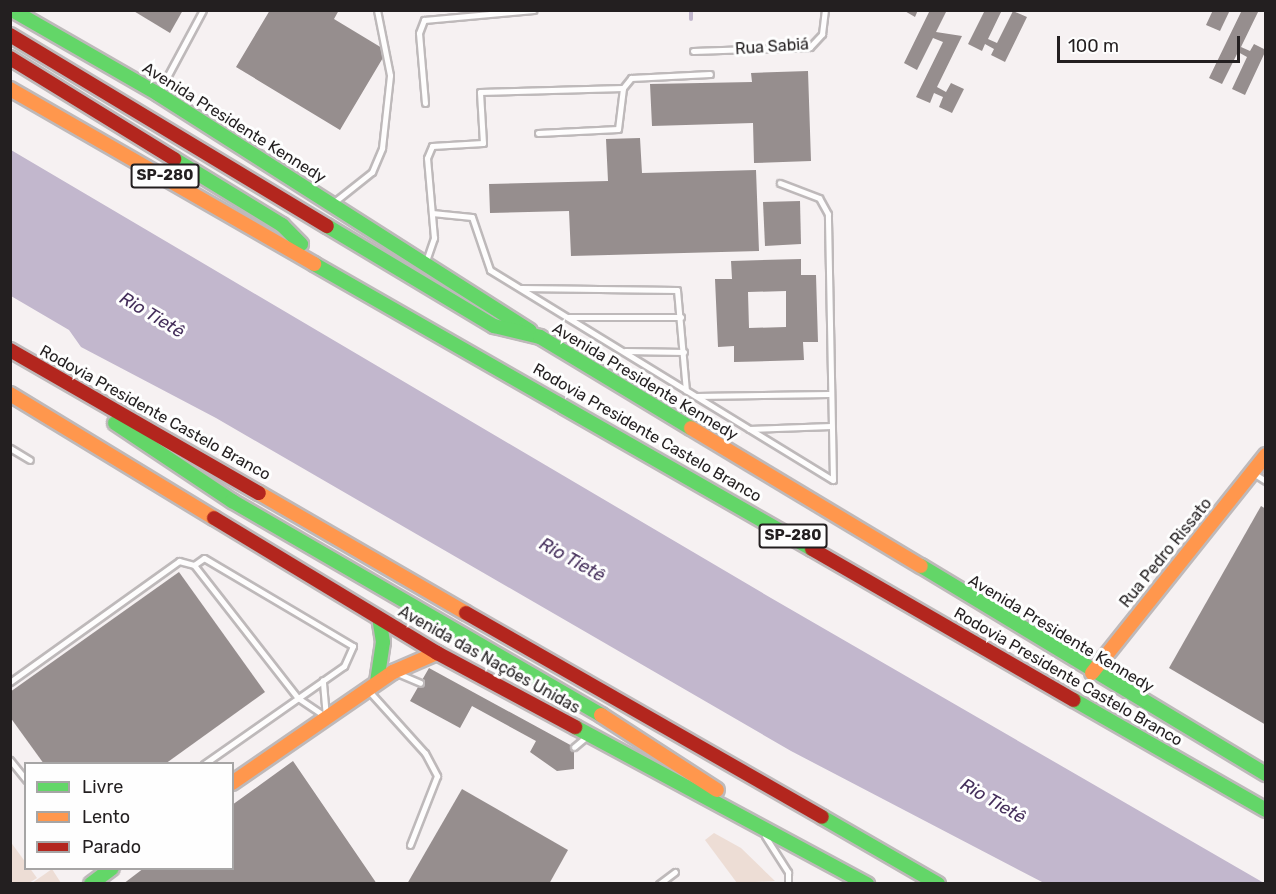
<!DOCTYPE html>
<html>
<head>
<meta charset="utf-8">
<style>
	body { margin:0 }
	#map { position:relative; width:1276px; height:894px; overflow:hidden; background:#f6f1f2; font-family:Rubik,sans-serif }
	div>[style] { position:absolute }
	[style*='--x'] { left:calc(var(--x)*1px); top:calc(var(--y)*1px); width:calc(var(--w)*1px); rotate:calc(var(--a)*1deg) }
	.green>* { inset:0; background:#edddd5 }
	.water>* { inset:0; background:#c2b7cd }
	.stream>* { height:4px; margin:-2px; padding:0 2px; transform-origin:2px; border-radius:2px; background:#c2b7cd }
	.building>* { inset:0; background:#968e8e }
	.roads { filter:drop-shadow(2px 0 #beb9ba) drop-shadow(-2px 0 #beb9ba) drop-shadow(0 2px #beb9ba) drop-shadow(0 -2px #beb9ba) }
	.lane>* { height:5px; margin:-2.5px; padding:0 2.5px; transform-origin:2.5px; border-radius:2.5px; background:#fefdfd }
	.fast>* { height:14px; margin:-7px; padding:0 7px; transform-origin:7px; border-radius:7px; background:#63d668 }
	.slow>* { height:14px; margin:-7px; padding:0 7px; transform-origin:7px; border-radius:7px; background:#ff974d }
	.jam>* { height:14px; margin:-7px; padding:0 7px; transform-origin:7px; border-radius:7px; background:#b3261e }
	span { translate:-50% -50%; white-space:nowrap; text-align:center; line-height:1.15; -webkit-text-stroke:6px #fefefe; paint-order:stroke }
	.shield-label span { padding:2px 4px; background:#fefefe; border:2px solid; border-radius:4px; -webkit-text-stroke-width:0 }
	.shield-label { font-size:15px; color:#231f20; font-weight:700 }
	.street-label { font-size:16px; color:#231f20 }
	.water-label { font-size:18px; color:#452f5b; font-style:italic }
	.frame { position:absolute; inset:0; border:12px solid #231f20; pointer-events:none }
	.legend { position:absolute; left:24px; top:762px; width:210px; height:108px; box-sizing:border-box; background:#fefefe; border:2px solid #a6a5a5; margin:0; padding:8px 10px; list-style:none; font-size:18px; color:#231f20 }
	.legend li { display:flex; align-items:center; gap:12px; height:30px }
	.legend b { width:30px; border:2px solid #a6a5a5 }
	.scale { position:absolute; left:1057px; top:36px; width:183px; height:27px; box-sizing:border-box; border:3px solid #231f20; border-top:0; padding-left:8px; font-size:18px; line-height:21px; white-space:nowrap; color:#231f20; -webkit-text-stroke:4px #fefefe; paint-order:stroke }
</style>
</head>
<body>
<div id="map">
	<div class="green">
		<div style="clip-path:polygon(714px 833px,741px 848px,775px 881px,737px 883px,705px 840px)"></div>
		<div style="clip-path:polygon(10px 841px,37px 878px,29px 883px,11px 883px)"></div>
		<div style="clip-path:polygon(52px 869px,61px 883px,32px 883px)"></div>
	</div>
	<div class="water">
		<div style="clip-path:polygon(11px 150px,771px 598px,1264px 883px,1044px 883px,791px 751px,216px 418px,81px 347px,69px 330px,11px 296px)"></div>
	</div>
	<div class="stream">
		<div style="--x:691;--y:10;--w:9;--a:90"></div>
	</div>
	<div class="building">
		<div style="clip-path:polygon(132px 10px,183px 10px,170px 33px)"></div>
		<div style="clip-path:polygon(270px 10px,339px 10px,334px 19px,387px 51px,340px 130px,236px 67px)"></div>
		<div style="clip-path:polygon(903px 10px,918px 10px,915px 17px)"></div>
		<div style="clip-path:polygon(930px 10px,947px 10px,936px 32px,962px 36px,937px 87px,946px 92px,951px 83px,964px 89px,952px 113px,939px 107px,943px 97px,934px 93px,930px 103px,916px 97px,943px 42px,933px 38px,917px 70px,904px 63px)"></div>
		<div style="clip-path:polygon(985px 10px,1002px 10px,988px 39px,997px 43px,1013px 11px,1027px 17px,1005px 62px,991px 55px,994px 49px,985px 44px,982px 51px,968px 44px)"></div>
		<div style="clip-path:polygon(1213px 10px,1230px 10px,1220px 31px,1206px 25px)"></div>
		<div style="clip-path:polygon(1242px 10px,1259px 10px,1241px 47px,1250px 51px,1254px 44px,1266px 50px,1245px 95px,1232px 89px,1247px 57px,1238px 52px,1222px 84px,1209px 78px)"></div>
		<div style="clip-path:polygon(808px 71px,811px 161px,754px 163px,753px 123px,652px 126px,650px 84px,752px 82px,751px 73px)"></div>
		<div style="clip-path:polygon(640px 138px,642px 173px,756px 170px,759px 251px,571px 256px,569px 211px,490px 213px,489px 184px,608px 181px,606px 139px)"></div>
		<div style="clip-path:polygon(800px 201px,801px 244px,765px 246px,763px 202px)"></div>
		<div style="clip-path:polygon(evenodd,801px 259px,801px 275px,816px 275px,818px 342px,803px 342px,804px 360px,734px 362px,734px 346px,718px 347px,715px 279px,732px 279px,731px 261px,801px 259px,786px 291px,786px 327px,749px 328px,748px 292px,786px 291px)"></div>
		<div style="clip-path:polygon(1261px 506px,1266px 509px,1266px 725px,1169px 668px)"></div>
		<div style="clip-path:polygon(179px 572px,265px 692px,165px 764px,44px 764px,10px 717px,10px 692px)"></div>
		<div style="clip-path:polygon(429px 668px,574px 747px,574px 769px,557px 771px,530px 752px,536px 741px,472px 706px,460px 728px,410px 701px)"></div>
		<div style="clip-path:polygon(293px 761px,377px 884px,123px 884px,144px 868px,232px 868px,232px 805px)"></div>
		<div style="clip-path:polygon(462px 789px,568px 850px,549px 884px,407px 884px)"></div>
	</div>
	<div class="roads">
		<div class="lane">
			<div style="--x:693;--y:51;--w:117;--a:-2"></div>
			<div style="--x:810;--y:47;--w:18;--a:-47"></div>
			<div style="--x:822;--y:34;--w:24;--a:-83"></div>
			<div style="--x:159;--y:92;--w:93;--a:-61.8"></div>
			<div style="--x:425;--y:103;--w:70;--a:-94.9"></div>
			<div style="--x:419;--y:33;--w:14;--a:-69"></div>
			<div style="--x:424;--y:20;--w:110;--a:-5.2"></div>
			<div style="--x:538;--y:133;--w:80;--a:-2.9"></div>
			<div style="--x:618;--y:129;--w:41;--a:-83"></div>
			<div style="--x:333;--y:203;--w:50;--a:-38.5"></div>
			<div style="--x:372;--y:172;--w:26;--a:-67"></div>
			<div style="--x:382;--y:148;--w:73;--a:-83.7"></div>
			<div style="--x:390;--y:75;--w:66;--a:-101.3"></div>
			<div style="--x:432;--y:213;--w:40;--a:5.7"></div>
			<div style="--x:472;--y:217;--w:56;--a:71.2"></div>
			<div style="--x:490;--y:270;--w:402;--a:31.5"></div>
			<div style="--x:833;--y:480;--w:266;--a:-91.1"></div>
			<div style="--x:828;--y:214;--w:18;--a:-119"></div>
			<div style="--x:819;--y:198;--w:42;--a:-159"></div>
			<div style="--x:425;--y:264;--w:28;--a:-71"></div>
			<div style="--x:434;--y:238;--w:80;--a:-95"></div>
			<div style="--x:427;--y:158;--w:13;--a:-67"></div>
			<div style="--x:432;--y:146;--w:51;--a:-3.4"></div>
			<div style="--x:483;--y:143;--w:51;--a:-93.4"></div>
			<div style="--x:480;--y:92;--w:143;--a:-1.6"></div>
			<div style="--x:623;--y:88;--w:13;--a:-51"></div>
			<div style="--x:631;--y:78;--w:79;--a:-2.9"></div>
			<div style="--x:521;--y:288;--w:156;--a:0.7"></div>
			<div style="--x:677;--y:290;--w:101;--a:84.9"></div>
			<div style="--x:568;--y:317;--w:113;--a:0"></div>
			<div style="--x:625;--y:351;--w:59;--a:1"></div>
			<div style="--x:696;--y:396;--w:133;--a:-0.9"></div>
			<div style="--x:749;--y:429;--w:82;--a:-2.1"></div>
			<div style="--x:10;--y:448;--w:23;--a:31"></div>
			<div style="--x:1253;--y:473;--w:15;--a:32"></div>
			<div style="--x:194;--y:565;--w:12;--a:-35"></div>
			<div style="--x:204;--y:558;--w:173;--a:30.6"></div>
			<div style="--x:353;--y:646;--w:22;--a:114"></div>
			<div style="--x:344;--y:666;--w:171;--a:145"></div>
			<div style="--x:397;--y:673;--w:25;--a:23"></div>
			<div style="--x:10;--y:682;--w:208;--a:-35.6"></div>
			<div style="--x:179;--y:561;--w:16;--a:15"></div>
			<div style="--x:194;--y:565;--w:169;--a:52"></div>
			<div style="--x:298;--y:698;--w:34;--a:34"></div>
			<div style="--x:326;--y:717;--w:37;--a:-95"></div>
			<div style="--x:368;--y:690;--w:85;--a:47.9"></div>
			<div style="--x:425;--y:753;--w:26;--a:62"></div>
			<div style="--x:437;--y:776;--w:74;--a:111.4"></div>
			<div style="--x:574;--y:747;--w:16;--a:-40"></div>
			<div style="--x:10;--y:760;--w:26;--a:51"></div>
			<div style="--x:765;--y:836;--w:43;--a:57.4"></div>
			<div style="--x:788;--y:872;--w:12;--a:90"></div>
			<div style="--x:659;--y:884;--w:20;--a:-37"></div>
		</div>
		<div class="fast">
			<div style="--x:12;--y:10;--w:168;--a:29.9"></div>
			<div style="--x:158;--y:94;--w:441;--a:32.5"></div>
			<div style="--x:174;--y:159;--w:127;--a:31.4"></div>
			<div style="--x:282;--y:225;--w:27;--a:45"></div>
			<div style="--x:327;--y:226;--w:195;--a:30.9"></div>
			<div style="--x:494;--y:326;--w:47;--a:13.4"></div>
			<div style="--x:540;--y:337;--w:176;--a:31.1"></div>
			<div style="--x:314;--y:264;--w:574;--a:29.78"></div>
			<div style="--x:115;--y:423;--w:141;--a:33.7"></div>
			<div style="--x:232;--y:501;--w:427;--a:30.1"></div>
			<div style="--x:921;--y:566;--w:403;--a:31.1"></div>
			<div style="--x:377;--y:682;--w:40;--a:-81.5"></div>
			<div style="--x:383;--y:642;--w:24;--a:-99"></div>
			<div style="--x:1074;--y:700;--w:221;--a:29.8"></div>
			<div style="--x:575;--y:727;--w:332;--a:28.3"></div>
			<div style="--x:822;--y:817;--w:134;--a:30"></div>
			<div style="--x:91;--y:884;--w:26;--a:-37"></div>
		</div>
		<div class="slow">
			<div style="--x:10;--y:89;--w:351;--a:29.9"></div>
			<div style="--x:10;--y:394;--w:239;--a:31.3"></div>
			<div style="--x:691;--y:428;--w:268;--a:31"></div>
			<div style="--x:259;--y:493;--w:239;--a:30.1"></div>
			<div style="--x:1092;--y:673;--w:279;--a:-51.4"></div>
			<div style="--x:601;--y:715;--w:138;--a:32.9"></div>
			<div style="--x:232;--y:783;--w:196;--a:-34.6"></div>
			<div style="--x:393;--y:672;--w:48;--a:-23.4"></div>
		</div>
		<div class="jam">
			<div style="--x:10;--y:35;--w:370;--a:31.1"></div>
			<div style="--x:10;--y:58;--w:193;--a:31.6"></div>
			<div style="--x:10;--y:350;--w:287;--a:29.9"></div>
			<div style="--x:214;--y:518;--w:261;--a:31.2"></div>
			<div style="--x:437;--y:653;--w:157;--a:28.2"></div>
			<div style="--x:812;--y:549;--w:302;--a:30"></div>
			<div style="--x:466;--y:613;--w:410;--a:29.8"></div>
		</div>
	</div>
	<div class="shield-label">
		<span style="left:165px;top:176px">SP-280</span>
		<span style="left:793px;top:536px">SP-280</span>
	</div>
	<div class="street-label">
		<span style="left:772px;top:47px;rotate:-4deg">Rua Sabiá</span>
		<span style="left:234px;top:123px;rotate:32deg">Avenida Presidente Kennedy</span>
		<span style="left:645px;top:382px;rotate:31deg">Avenida Presidente Kennedy</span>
		<span style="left:155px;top:413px;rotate:29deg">Rodovia Presidente Castelo Branco</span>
		<span style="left:647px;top:433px;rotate:30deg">Rodovia Presidente Castelo Branco</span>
		<span style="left:1166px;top:553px;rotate:-51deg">Rua Pedro Rissato</span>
		<span style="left:1061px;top:634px;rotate:31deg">Avenida Presidente Kennedy</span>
		<span style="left:489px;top:660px;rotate:29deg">Avenida das Nações Unidas</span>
		<span style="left:1068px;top:677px;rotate:30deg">Rodovia Presidente Castelo Branco</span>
	</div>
	<div class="water-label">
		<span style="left:152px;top:315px;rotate:31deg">Rio Tietê</span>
		<span style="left:572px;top:560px;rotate:29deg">Rio Tietê</span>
		<span style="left:993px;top:801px;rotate:30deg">Rio Tietê</span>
	</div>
	<div class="frame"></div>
	<ul class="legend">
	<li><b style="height:8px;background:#63d668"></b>Livre</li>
	<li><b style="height:8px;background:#ff974d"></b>Lento</li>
	<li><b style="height:8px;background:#b3261e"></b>Parado</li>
	</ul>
	<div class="scale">100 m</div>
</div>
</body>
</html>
